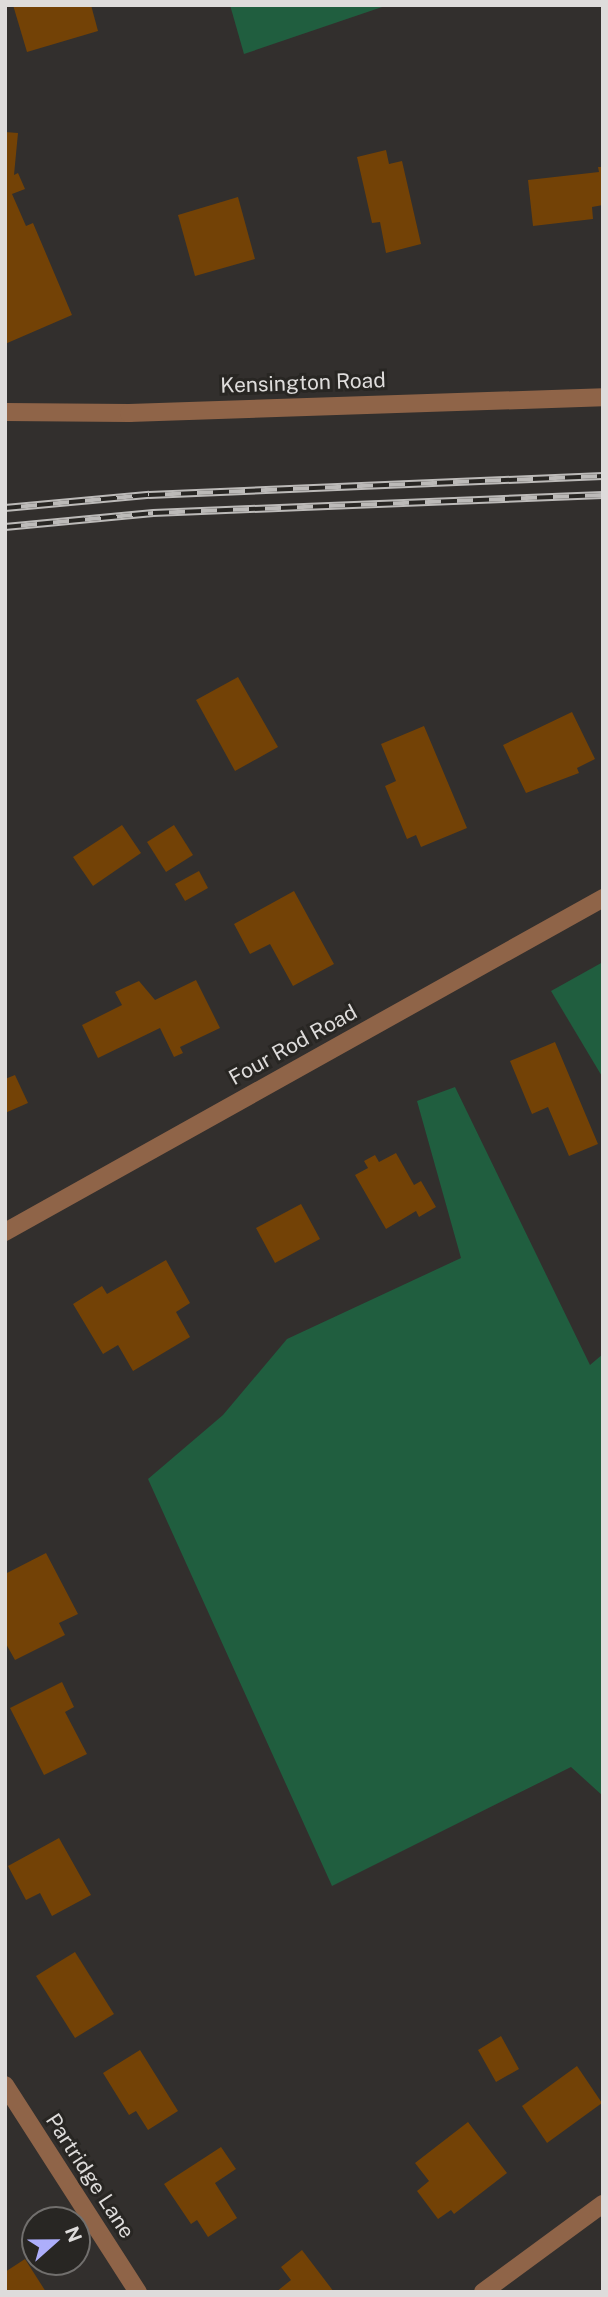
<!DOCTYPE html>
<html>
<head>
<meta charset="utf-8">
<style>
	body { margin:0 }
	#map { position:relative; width:608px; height:2297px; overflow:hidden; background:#322f2d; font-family:"Public Sans",sans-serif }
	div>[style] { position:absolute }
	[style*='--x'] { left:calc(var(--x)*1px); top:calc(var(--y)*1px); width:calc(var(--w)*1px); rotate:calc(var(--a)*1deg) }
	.green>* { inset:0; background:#205e3f }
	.building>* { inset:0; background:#734206 }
	.minor>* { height:18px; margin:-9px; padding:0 9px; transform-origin:9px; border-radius:9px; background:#8f6448 }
	.rail>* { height:8px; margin-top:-4px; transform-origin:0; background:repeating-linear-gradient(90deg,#282623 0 16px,#bcbab8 0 32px); box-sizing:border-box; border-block:2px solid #bcbab8 }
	span { translate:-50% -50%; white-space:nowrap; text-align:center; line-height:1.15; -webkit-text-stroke:6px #282623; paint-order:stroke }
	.street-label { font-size:21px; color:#dedcdb }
	.frame { position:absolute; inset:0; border:7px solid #dedcdb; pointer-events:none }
	.north { position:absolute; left:21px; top:2206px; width:70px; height:70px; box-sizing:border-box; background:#282623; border:2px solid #716f6d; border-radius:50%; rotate:69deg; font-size:19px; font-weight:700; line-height:28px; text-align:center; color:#dedcdb }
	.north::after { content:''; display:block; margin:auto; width:24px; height:32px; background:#adaefb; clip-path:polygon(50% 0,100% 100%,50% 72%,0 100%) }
</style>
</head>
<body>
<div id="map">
	<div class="green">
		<div style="clip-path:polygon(230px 5px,388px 5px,244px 54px)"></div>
		<div style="clip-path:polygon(603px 962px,603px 1078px,551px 991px)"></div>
		<div style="clip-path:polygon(455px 1087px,590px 1365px,603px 1354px,603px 1796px,571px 1767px,332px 1886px,148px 1479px,223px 1415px,287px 1339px,461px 1258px,417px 1101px)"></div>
	</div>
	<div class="building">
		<div style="clip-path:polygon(13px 5px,91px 5px,98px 31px,27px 52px)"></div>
		<div style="clip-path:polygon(5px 132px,18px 133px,14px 175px,18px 173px,25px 189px,12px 194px,26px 226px,33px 223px,72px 315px,5px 344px)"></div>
		<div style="clip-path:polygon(386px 150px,389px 164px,402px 161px,421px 244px,386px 253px,380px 222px,372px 223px,357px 157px)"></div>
		<div style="clip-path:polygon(598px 167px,603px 167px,603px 205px,592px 207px,593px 219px,533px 226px,528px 180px,599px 172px)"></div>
		<div style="clip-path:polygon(238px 197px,255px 259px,195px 276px,178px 215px)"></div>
		<div style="clip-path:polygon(238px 677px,278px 747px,235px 771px,196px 700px)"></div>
		<div style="clip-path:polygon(572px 712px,595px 759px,577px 768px,579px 773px,526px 793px,503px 745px)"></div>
		<div style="clip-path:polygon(424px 726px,467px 828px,421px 847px,416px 835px,407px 839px,385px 786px,396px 781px,381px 744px)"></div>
		<div style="clip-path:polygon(122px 825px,141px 853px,93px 886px,73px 857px)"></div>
		<div style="clip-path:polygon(174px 825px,193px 855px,166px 872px,147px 842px)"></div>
		<div style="clip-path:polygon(199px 871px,208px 888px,185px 901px,175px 884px)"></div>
		<div style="clip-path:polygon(294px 891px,334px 964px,293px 986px,270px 944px,250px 954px,234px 924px)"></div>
		<div style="clip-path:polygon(196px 980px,220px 1028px,180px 1047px,183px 1053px,174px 1057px,160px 1028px,98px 1058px,82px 1025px,122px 1005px,115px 992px,139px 981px,155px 1000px)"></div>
		<div style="clip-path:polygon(555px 1042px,598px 1144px,569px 1156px,548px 1107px,532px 1114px,510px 1061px)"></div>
		<div style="clip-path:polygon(15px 1075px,28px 1103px,5px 1113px,5px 1079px)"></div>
		<div style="clip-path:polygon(396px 1153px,414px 1185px,421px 1181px,436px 1207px,419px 1217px,416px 1211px,386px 1229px,355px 1175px,368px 1168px,364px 1161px,375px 1155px,379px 1162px)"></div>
		<div style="clip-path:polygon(301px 1204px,320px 1239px,275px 1263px,256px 1228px)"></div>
		<div style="clip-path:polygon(166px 1260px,190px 1303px,176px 1312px,190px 1337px,133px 1371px,118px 1345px,103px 1354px,73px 1304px,102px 1286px,107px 1294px)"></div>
		<div style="clip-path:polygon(46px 1553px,78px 1614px,59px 1623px,65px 1635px,15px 1660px,5px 1642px,5px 1574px)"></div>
		<div style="clip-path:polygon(62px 1682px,74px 1707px,65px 1712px,87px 1754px,44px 1775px,10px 1708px)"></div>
		<div style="clip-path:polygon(59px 1838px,91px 1895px,52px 1916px,40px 1893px,26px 1900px,8px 1866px)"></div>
		<div style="clip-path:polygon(75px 1952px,114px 2014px,75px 2038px,36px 1976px)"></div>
		<div style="clip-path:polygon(501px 2036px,519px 2069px,496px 2082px,478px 2050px)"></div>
		<div style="clip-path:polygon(140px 2050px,178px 2111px,148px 2130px,136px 2111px,129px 2115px,103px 2073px)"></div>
		<div style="clip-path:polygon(577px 2066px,602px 2103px,547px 2143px,522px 2106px)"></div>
		<div style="clip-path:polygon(468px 2122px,507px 2173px,454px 2214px,451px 2210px,438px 2219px,417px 2191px,429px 2181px,415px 2163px)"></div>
		<div style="clip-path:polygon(221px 2147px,236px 2169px,215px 2183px,237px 2218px,208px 2237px,197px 2220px,191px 2224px,164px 2184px)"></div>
		<div style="clip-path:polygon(302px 2250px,334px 2292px,276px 2292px,291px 2280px,281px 2267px)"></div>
		<div style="clip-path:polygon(25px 2259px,46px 2292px,5px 2292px,5px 2272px)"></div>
	</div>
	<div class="minor">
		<div style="--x:5;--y:412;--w:124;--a:0.5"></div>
		<div style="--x:129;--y:413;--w:474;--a:-1.9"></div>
		<div style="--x:5;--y:1232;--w:685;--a:-29.18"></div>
		<div style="--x:5;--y:2085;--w:246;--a:57.3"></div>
		<div style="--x:483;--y:2292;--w:149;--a:-36.3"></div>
	</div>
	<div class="rail">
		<div style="--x:5;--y:508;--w:145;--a:-5.2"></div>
		<div style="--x:149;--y:495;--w:454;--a:-2.4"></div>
		<div style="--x:5;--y:527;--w:149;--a:-5.4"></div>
		<div style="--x:153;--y:513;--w:450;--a:-2.3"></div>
	</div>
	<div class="street-label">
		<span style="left:303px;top:383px;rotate:-2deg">Kensington Road</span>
		<span style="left:293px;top:1045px;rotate:-29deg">Four Rod Road</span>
		<span style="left:90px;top:2176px;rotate:57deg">Partridge Lane</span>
	</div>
	<div class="frame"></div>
	<div class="north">N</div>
</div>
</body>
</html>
